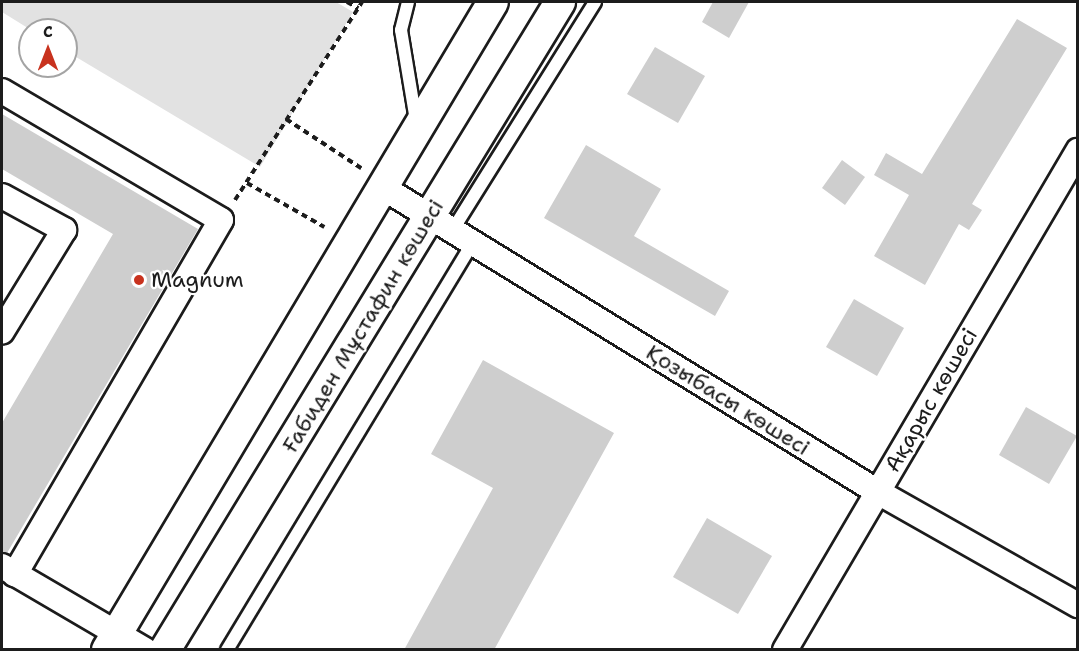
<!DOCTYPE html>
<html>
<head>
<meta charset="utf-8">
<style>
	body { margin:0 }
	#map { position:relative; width:1079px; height:651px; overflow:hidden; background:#fff; font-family:"Shantell Sans",sans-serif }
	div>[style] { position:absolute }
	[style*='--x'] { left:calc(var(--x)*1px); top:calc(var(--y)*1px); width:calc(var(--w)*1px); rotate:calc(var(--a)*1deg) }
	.green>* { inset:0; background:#e2e2e2 }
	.building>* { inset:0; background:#cecece }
	.path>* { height:4px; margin-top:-2px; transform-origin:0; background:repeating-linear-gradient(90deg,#1c1c1c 0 6px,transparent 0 10.5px) }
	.roads { filter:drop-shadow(2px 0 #1c1c1c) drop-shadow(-2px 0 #1c1c1c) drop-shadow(0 2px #1c1c1c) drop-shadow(0 -2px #1c1c1c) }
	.service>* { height:12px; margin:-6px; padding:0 6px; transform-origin:6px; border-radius:6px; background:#fff }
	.minor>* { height:24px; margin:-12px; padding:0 12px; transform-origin:12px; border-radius:12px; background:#fff }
	.tertiary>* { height:30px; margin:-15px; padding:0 15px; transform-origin:15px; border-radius:15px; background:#fff }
	.dots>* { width:16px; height:16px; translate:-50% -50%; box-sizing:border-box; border:3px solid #fff; border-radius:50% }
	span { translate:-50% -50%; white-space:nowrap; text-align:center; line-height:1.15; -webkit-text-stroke:4.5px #fff; paint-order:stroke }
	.poi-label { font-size:22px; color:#1c1c1c }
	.left { translate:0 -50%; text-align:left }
	.street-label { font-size:22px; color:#1c1c1c }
	.frame { position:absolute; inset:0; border:3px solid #1c1c1c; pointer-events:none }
	.north { position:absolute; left:18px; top:18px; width:60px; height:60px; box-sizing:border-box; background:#fff; border:2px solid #a4a4a4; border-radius:50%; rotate:0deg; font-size:16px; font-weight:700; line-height:24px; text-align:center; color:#1c1c1c }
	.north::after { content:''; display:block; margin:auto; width:21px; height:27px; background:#c8321e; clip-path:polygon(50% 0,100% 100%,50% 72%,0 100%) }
</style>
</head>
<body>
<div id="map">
	<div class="green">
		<div style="clip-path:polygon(2px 2px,336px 2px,353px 12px,260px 167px,66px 51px,66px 30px,31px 30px,2px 12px)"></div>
	</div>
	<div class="building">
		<div style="clip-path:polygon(713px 2px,749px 2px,729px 38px,702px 22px)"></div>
		<div style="clip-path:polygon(1017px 19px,1067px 48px,972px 204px,982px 210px,969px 230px,959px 224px,925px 285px,874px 256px,909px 195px,874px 175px,886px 153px,922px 174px)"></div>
		<div style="clip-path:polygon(655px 47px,705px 76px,678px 123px,627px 94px)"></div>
		<div style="clip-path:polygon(2px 114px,198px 229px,7px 553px,2px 552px,2px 423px,113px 234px,2px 169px)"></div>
		<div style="clip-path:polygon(586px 145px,661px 189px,634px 236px,729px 291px,715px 316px,544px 218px)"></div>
		<div style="clip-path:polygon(842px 160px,865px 177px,845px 205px,822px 188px)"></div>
		<div style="clip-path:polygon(854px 299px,904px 328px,877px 376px,826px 347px)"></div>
		<div style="clip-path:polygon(483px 360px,614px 433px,494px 650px,404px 650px,493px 488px,431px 454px)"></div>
		<div style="clip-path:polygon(1026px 407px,1077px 436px,1049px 484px,999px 455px)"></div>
		<div style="clip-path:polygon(707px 518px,772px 556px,738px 614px,673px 577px)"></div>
	</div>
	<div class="path">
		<div style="--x:347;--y:2;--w:13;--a:29"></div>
		<div style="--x:286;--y:119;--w:90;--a:33.2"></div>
		<div style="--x:247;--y:183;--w:89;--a:29.7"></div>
		<div style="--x:235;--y:200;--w:235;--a:-57.3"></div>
	</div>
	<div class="roads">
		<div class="service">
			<div style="--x:408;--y:2;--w:29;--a:104"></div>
			<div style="--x:401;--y:30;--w:92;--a:80.6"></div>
			<div style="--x:452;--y:231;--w:270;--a:-58"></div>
			<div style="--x:227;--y:650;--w:476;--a:-58.9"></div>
		</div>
		<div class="minor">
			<div style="--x:2;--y:91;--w:254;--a:30.5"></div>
			<div style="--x:221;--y:220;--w:410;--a:120.2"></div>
			<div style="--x:382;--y:187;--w:582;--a:31.59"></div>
			<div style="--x:878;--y:492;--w:230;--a:29.5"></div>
			<div style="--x:2;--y:196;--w:71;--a:28.7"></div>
			<div style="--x:64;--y:230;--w:119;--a:121.5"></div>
			<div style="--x:2;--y:566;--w:166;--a:30.4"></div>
			<div style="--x:785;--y:650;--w:579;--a:-59.58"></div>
		</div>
		<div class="tertiary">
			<div style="--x:107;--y:650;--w:754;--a:-59.22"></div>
			<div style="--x:165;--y:650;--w:759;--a:-58.63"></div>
		</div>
	</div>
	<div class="dots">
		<div style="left:139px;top:280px;background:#c8321e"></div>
	</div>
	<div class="poi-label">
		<span class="left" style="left:151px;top:280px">Magnum</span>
	</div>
	<div class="street-label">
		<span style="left:363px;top:326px;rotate:-59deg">Ғабиден Мұстафин көшесі</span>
		<span style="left:728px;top:400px;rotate:32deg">Қозыбасы көшесі</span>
		<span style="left:931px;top:400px;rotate:-60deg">Ақарыс көшесі</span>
	</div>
	<div class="frame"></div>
	<div class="north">С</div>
</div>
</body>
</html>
